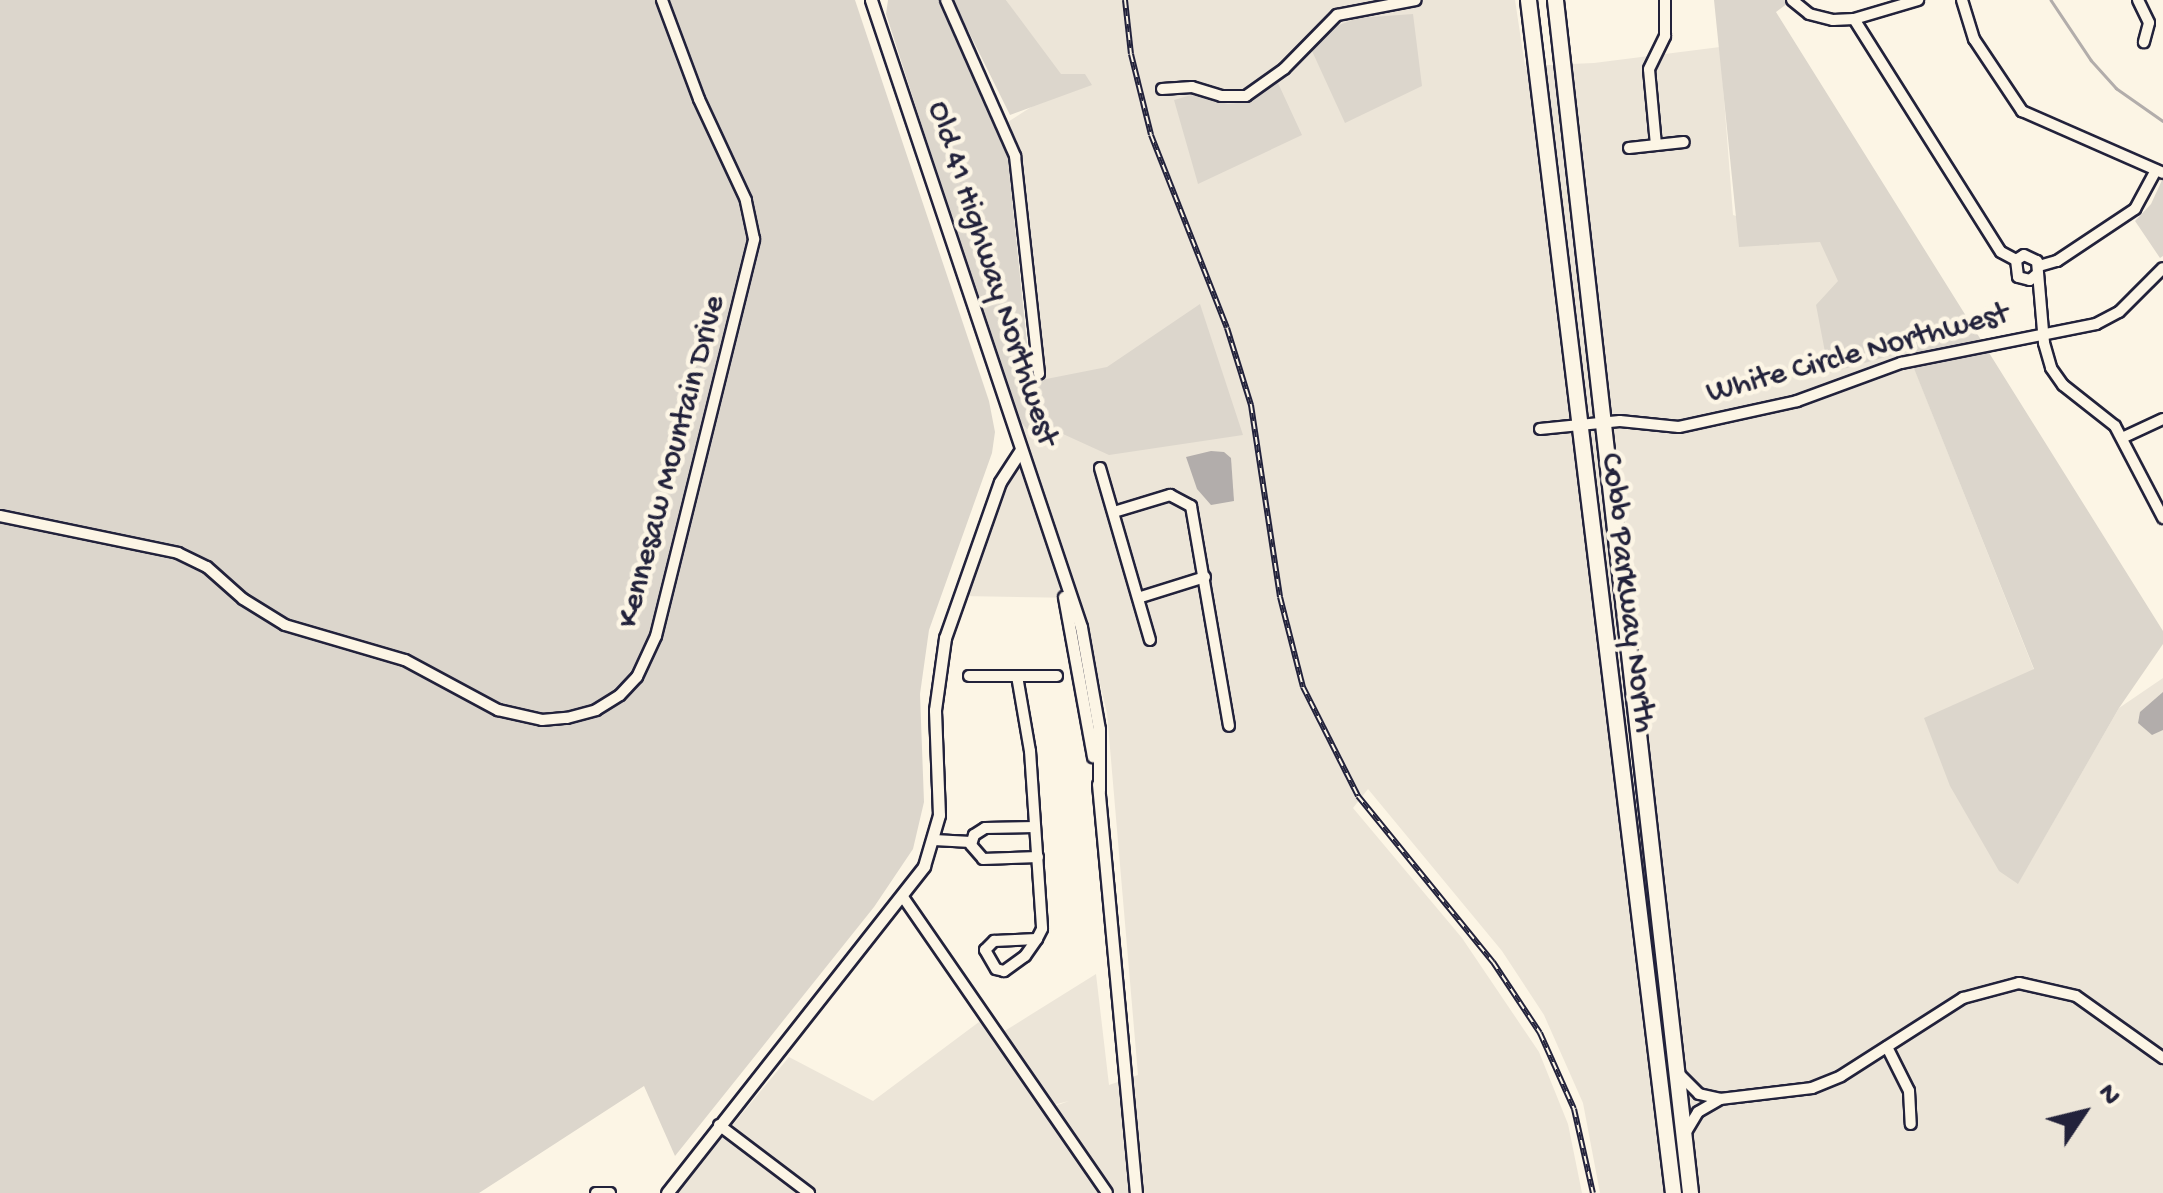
<!DOCTYPE html>
<html>
<head>
<meta charset="utf-8">
<style>
	body { margin:0 }
	#map { position:relative; width:2163px; height:1193px; overflow:hidden; background:#fcf5e5; font-family:"Gochi Hand",sans-serif }
	div>[style] { position:absolute }
	[style*='--x'] { left:calc(var(--x)*1px); top:calc(var(--y)*1px); width:calc(var(--w)*1px); rotate:calc(var(--a)*1deg) }
	.built>* { inset:0; background:#ece5d8 }
	.green>* { inset:0; background:#dcd6cc }
	.water>* { inset:0; background:#b2adab }
	.stream>* { height:2.5px; margin:-1.25px; padding:0 1.25px; transform-origin:1.25px; border-radius:1.25px; background:#b2adab }
	.roads { filter:drop-shadow(2px 0 #22223b) drop-shadow(-2px 0 #22223b) drop-shadow(0 2px #22223b) drop-shadow(0 -2px #22223b) }
	.minor>* { height:10px; margin:-5px; padding:0 5px; transform-origin:5px; border-radius:5px; background:#fcf5e5 }
	.tertiary>* { height:11px; margin:-5.5px; padding:0 5.5px; transform-origin:5.5px; border-radius:5.5px; background:#fcf5e5 }
	.primary>* { height:15px; margin:-7.5px; padding:0 7.5px; transform-origin:7.5px; border-radius:7.5px; background:#fcf5e5 }
	.rail>* { height:6px; margin-top:-3px; transform-origin:0; background:repeating-linear-gradient(90deg,#fcf5e5 0 8px,#22223b 0 16px); box-sizing:border-box; border-block:2px solid #22223b }
	span { translate:-50% -50%; white-space:nowrap; text-align:center; line-height:1.15; -webkit-text-stroke:9px #fcf5e5; paint-order:stroke }
	.street-label { font-size:32px; color:#22223b }
	.north { position:absolute; left:2033px; top:1063px; width:100px; height:100px; -webkit-text-stroke:8px #fcf5e5; paint-order:stroke; rotate:55deg; font-size:28px; font-weight:700; line-height:40px; text-align:center; color:#22223b }
	.north::after { content:''; display:block; margin:auto; width:35px; height:45px; background:#22223b; clip-path:polygon(50% 0,100% 100%,50% 72%,0 100%) }
</style>
</head>
<body>
<div id="map">
	<div class="built">
		<div style="clip-path:polygon(1006px 0,1515px 0,1525px 66px,1594px 63px,1720px 47px,1733px 215px,1820px 241px,1839px 281px,1907px 350px,2034px 670px,2018px 883px,2119px 708px,2163px 678px,2163px 1193px,1600px 1193px,1583px 1103px,1544px 1015px,1502px 951px,1368px 789px,1353px 808px,1462px 938px,1539px 1052px,1568px 1124px,1582px 1193px,676px 1193px,789px 1057px,873px 1101px,983px 1019px,1044px 1110px,1069px 1101px,1053px 1105px,1003px 1032px,1096px 974px,1109px 1085px,1138px 1075px,1107px 713px,1079px 598px,961px 596px,1013px 452px,1034px 324px,1000px 127px,1064px 86px)"></div>
	</div>
	<div class="green">
		<div style="clip-path:polygon(0 0,855px 0,989px 401px,995px 432px,992px 453px,929px 630px,920px 694px,924px 802px,913px 849px,874px 907px,675px 1156px,644px 1086px,479px 1193px,0 1193px)"></div>
		<div style="clip-path:polygon(888px 0,940px 0,1007px 150px,1031px 382px,1107px 367px,1200px 304px,1243px 435px,1109px 455px,1052px 429px,1027px 429px,1015px 415px,886px 14px)"></div>
		<div style="clip-path:polygon(953px 0,1006px 0,1061px 74px,1085px 74px,1092px 85px,1010px 115px)"></div>
		<div style="clip-path:polygon(1714px 0,1792px 0,1776px 12px,2163px 631px,2163px 644px,2119px 708px,2018px 884px,1999px 871px,1950px 786px,1924px 718px,2034px 669px,1907px 351px,1829px 373px,1816px 305px,1838px 281px,1820px 242px,1739px 247px)"></div>
		<div style="clip-path:polygon(1413px 14px,1422px 86px,1345px 123px,1312px 51px,1336px 26px,1358px 18px)"></div>
		<div style="clip-path:polygon(1278px 83px,1302px 135px,1198px 184px,1174px 100px,1191px 95px,1228px 104px,1247px 102px)"></div>
		<div style="clip-path:polygon(2163px 178px,2163px 256px,2160px 258px,2135px 221px,2151px 204px)"></div>
	</div>
	<div class="water">
		<div style="clip-path:polygon(1211px 451px,1224px 452px,1231px 458px,1234px 501px,1211px 505px,1197px 489px,1186px 457px)"></div>
		<div style="clip-path:polygon(2163px 692px,2163px 730px,2152px 735px,2138px 723px,2140px 712px)"></div>
	</div>
	<div class="stream">
		<div style="--x:2051;--y:0;--w:72;--a:56.3"></div>
		<div style="--x:2091;--y:60;--w:38;--a:48"></div>
		<div style="--x:2116;--y:88;--w:57;--a:35.1"></div>
	</div>
	<div class="roads">
		<div class="minor">
			<div style="--x:946;--y:0;--w:171;--a:66.1"></div>
			<div style="--x:1015;--y:156;--w:219;--a:83.7"></div>
			<div style="--x:1792;--y:0;--w:22;--a:39"></div>
			<div style="--x:1809;--y:14;--w:25;--a:14"></div>
			<div style="--x:1833;--y:20;--w:21;--a:-3"></div>
			<div style="--x:1854;--y:19;--w:67;--a:-16.5"></div>
			<div style="--x:1962;--y:0;--w:41;--a:72.9"></div>
			<div style="--x:1974;--y:39;--w:87;--a:56.3"></div>
			<div style="--x:2022;--y:111;--w:154;--a:23.7"></div>
			<div style="--x:2138;--y:0;--w:25;--a:64"></div>
			<div style="--x:2149;--y:23;--w:20;--a:105"></div>
			<div style="--x:1854;--y:19;--w:275;--a:57.8"></div>
			<div style="--x:2001;--y:252;--w:17;--a:28"></div>
			<div style="--x:1162;--y:89;--w:30;--a:-4"></div>
			<div style="--x:1192;--y:87;--w:30;--a:17"></div>
			<div style="--x:1221;--y:96;--w:25;--a:0"></div>
			<div style="--x:1246;--y:96;--w:47;--a:-35.4"></div>
			<div style="--x:1284;--y:69;--w:76;--a:-45.5"></div>
			<div style="--x:1337;--y:15;--w:80;--a:-10.8"></div>
			<div style="--x:1656;--y:145;--w:76;--a:-95.3"></div>
			<div style="--x:1649;--y:69;--w:37;--a:-64"></div>
			<div style="--x:1665;--y:36;--w:36;--a:-90"></div>
			<div style="--x:1629;--y:148;--w:55;--a:-6.2"></div>
			<div style="--x:2016;--y:260;--w:9;--a:-32"></div>
			<div style="--x:2024;--y:255;--w:14;--a:25"></div>
			<div style="--x:2037;--y:261;--w:82;--a:85.1"></div>
			<div style="--x:2044;--y:343;--w:26;--a:74"></div>
			<div style="--x:2051;--y:368;--w:21;--a:55"></div>
			<div style="--x:2063;--y:385;--w:66;--a:38.3"></div>
			<div style="--x:2115;--y:426;--w:104;--a:62.4"></div>
			<div style="--x:2016;--y:260;--w:17;--a:83"></div>
			<div style="--x:2018;--y:277;--w:12;--a:14"></div>
			<div style="--x:2030;--y:280;--w:8;--a:-40"></div>
			<div style="--x:2039;--y:266;--w:19;--a:-16"></div>
			<div style="--x:2057;--y:261;--w:94;--a:-33.7"></div>
			<div style="--x:2135;--y:209;--w:44;--a:-61.7"></div>
			<div style="--x:1540;--y:429;--w:80;--a:-5.7"></div>
			<div style="--x:1620;--y:421;--w:59;--a:5.8"></div>
			<div style="--x:1679;--y:427;--w:121;--a:-12.4"></div>
			<div style="--x:1797;--y:401;--w:111;--a:-20.1"></div>
			<div style="--x:1901;--y:363;--w:199;--a:-11.3"></div>
			<div style="--x:2096;--y:324;--w:26;--a:-28"></div>
			<div style="--x:2119;--y:312;--w:62;--a:-45"></div>
			<div style="--x:2122;--y:438;--w:45;--a:-24.9"></div>
			<div style="--x:1100;--y:468;--w:179;--a:73.8"></div>
			<div style="--x:1114;--y:512;--w:59;--a:-16.9"></div>
			<div style="--x:1170;--y:495;--w:24;--a:28"></div>
			<div style="--x:1191;--y:506;--w:223;--a:80.2"></div>
			<div style="--x:0;--y:516;--w:182;--a:11.7"></div>
			<div style="--x:178;--y:553;--w:32;--a:26"></div>
			<div style="--x:207;--y:567;--w:48;--a:41.6"></div>
			<div style="--x:243;--y:599;--w:49;--a:31.8"></div>
			<div style="--x:285;--y:625;--w:125;--a:16.3"></div>
			<div style="--x:405;--y:660;--w:106;--a:28.3"></div>
			<div style="--x:498;--y:710;--w:45;--a:12.8"></div>
			<div style="--x:542;--y:720;--w:25;--a:-5"></div>
			<div style="--x:567;--y:718;--w:30;--a:-15"></div>
			<div style="--x:596;--y:710;--w:28;--a:-32"></div>
			<div style="--x:620;--y:695;--w:25;--a:-47"></div>
			<div style="--x:637;--y:677;--w:45;--a:-65.1"></div>
			<div style="--x:656;--y:636;--w:409;--a:-76.1"></div>
			<div style="--x:754;--y:239;--w:40;--a:-102"></div>
			<div style="--x:746;--y:200;--w:111;--a:-115"></div>
			<div style="--x:699;--y:99;--w:106;--a:-110.5"></div>
			<div style="--x:1141;--y:597;--w:67;--a:-17.4"></div>
			<div style="--x:969;--y:676;--w:88;--a:0"></div>
			<div style="--x:1017;--y:676;--w:76;--a:80.2"></div>
			<div style="--x:1030;--y:751;--w:178;--a:86.1"></div>
			<div style="--x:1042;--y:929;--w:11;--a:117"></div>
			<div style="--x:1037;--y:939;--w:21;--a:125"></div>
			<div style="--x:1025;--y:956;--w:26;--a:144"></div>
			<div style="--x:1004;--y:971;--w:8;--a:-166"></div>
			<div style="--x:996;--y:969;--w:22;--a:-120"></div>
			<div style="--x:985;--y:950;--w:13;--a:-45"></div>
			<div style="--x:994;--y:941;--w:43;--a:-2.7"></div>
			<div style="--x:1035;--y:827;--w:50;--a:178.9"></div>
			<div style="--x:985;--y:828;--w:13;--a:148"></div>
			<div style="--x:974;--y:835;--w:10;--a:107"></div>
			<div style="--x:971;--y:845;--w:18;--a:49"></div>
			<div style="--x:983;--y:859;--w:55;--a:-2.1"></div>
			<div style="--x:934;--y:840;--w:37;--a:3"></div>
			<div style="--x:903;--y:897;--w:359;--a:55.4"></div>
			<div style="--x:1887;--y:1047;--w:49;--a:63.4"></div>
			<div style="--x:1909;--y:1091;--w:33;--a:87"></div>
			<div style="--x:1679;--y:1074;--w:28;--a:45"></div>
			<div style="--x:1699;--y:1094;--w:22;--a:13"></div>
			<div style="--x:1720;--y:1099;--w:93;--a:-6.8"></div>
			<div style="--x:1812;--y:1088;--w:31;--a:-22"></div>
			<div style="--x:1841;--y:1076;--w:145;--a:-32.6"></div>
			<div style="--x:1963;--y:998;--w:58;--a:-15"></div>
			<div style="--x:2019;--y:983;--w:58;--a:12.8"></div>
			<div style="--x:2076;--y:996;--w:107;--a:35.5"></div>
			<div style="--x:719;--y:1125;--w:113;--a:37.1"></div>
			<div style="--x:1686;--y:1132;--w:23;--a:-59"></div>
			<div style="--x:1698;--y:1112;--w:24;--a:-30"></div>
			<div style="--x:596;--y:1193;--w:14;--a:0"></div>
		</div>
		<div class="tertiary">
			<div style="--x:871;--y:0;--w:661;--a:71.48"></div>
			<div style="--x:1081;--y:627;--w:104;--a:80"></div>
			<div style="--x:1099;--y:729;--w:61;--a:90"></div>
			<div style="--x:1064;--y:597;--w:162;--a:79.7"></div>
			<div style="--x:1098;--y:784;--w:411;--a:84.7"></div>
			<div style="--x:667;--y:1193;--w:416;--a:-51.8"></div>
			<div style="--x:924;--y:866;--w:53;--a:-73.6"></div>
			<div style="--x:939;--y:815;--w:105;--a:-92.2"></div>
			<div style="--x:935;--y:710;--w:73;--a:-82.1"></div>
			<div style="--x:945;--y:638;--w:165;--a:-70.6"></div>
			<div style="--x:1000;--y:482;--w:37;--a:-57"></div>
		</div>
		<div class="primary">
			<div style="--x:1528;--y:0;--w:1202;--a:83.07"></div>
			<div style="--x:1555;--y:0;--w:1201;--a:83.54"></div>
		</div>
	</div>
	<div class="rail">
		<div style="--x:1125;--y:0;--w:54;--a:83.7"></div>
		<div style="--x:1131;--y:54;--w:83;--a:76.1"></div>
		<div style="--x:1151;--y:135;--w:207;--a:68.5"></div>
		<div style="--x:1227;--y:328;--w:81;--a:72.7"></div>
		<div style="--x:1251;--y:405;--w:194;--a:81.4"></div>
		<div style="--x:1280;--y:597;--w:93;--a:75.7"></div>
		<div style="--x:1303;--y:687;--w:122;--a:63.2"></div>
		<div style="--x:1358;--y:796;--w:214;--a:50.9"></div>
		<div style="--x:1493;--y:962;--w:85;--a:56.5"></div>
		<div style="--x:1540;--y:1033;--w:83;--a:65.9"></div>
		<div style="--x:1574;--y:1109;--w:86;--a:77.3"></div>
	</div>
	<div class="street-label">
		<span style="left:991px;top:274px;rotate:72deg">Old 41 Highway Northwest</span>
		<span style="left:1858px;top:355px;rotate:-15deg">White Circle Northwest</span>
		<span style="left:673px;top:462px;rotate:-75deg">Kennesaw Mountain Drive</span>
		<span style="left:1626px;top:593px;rotate:83deg">Cobb Parkway North</span>
	</div>
	<div class="north">N</div>
</div>
</body>
</html>
